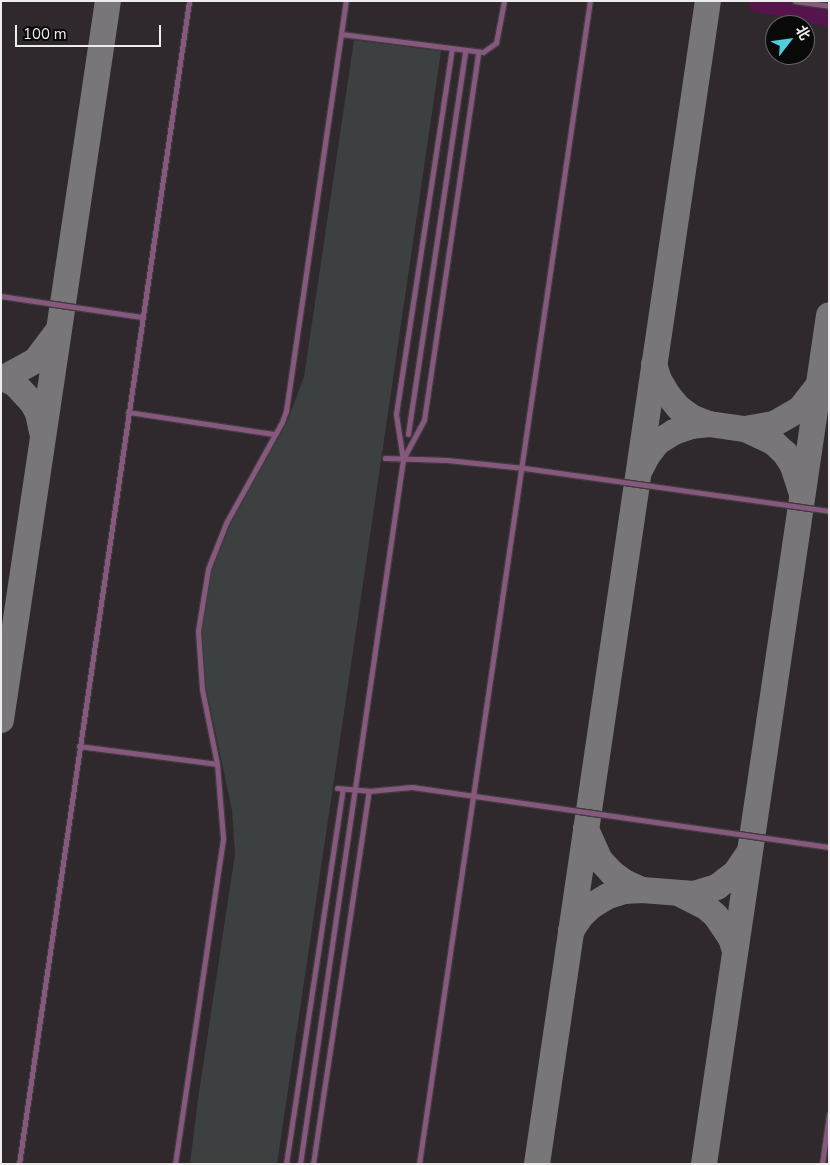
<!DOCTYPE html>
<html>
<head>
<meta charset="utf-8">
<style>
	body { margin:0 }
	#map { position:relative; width:830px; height:1165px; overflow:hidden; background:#211e20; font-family:"Nunito Sans","Noto Sans SC",sans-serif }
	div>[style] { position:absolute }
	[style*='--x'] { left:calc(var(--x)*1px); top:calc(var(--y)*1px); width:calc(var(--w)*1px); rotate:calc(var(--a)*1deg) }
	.built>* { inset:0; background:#2f282d }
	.green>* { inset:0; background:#55144c }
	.taxiway>* { height:26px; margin:-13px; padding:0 13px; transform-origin:13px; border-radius:13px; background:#787678 }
	.building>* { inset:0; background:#3c4041 }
	.roads { filter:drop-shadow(1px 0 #3e3b3d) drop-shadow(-1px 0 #3e3b3d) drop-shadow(0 1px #3e3b3d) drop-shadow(0 -1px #3e3b3d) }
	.lane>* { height:5px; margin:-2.5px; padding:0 2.5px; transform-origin:2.5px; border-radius:2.5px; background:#87587d }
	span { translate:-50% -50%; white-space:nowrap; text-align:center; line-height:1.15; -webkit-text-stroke:4px #0a0909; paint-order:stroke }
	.frame { position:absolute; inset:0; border:2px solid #eeedee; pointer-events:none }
	.north { position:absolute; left:765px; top:15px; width:50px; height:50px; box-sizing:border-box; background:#0a0909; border:1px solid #656465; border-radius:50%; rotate:60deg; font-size:14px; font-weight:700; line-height:20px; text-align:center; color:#eeedee }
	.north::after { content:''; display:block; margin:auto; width:18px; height:22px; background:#53cbda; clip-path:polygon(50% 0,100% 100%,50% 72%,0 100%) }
	.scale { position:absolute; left:15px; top:25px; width:146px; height:22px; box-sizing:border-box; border:2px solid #eeedee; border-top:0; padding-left:6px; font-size:15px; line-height:18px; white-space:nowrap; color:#eeedee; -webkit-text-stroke:4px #0a0909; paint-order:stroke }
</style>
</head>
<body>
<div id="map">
	<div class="built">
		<div style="clip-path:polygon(evenodd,1px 1px,829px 1px,829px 1164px,1px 1164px,1px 1px,775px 25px,805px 25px,805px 55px,775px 55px,775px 25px)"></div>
	</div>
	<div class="green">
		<div style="clip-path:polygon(748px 1px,829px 1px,829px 27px,752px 11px)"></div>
	</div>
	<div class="taxiway">
		<div style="--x:654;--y:364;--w:17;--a:73"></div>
		<div style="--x:659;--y:380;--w:17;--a:59"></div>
		<div style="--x:668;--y:395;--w:17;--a:50"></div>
		<div style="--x:679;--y:408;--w:17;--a:36"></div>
		<div style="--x:693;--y:418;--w:17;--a:21"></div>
		<div style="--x:1;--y:377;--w:16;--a:27"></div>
		<div style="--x:15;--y:384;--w:25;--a:47"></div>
		<div style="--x:32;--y:402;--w:13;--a:61"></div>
		<div style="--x:38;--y:413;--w:19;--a:78"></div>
		<div style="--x:4;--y:378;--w:37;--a:-29"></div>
		<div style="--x:36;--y:360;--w:35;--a:-53"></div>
		<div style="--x:745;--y:429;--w:31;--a:25"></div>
		<div style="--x:773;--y:442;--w:16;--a:43"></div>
		<div style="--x:785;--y:453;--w:15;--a:58"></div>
		<div style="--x:793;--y:466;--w:28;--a:72"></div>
		<div style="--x:641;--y:468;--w:13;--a:-63"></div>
		<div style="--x:647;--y:456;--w:18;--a:-52"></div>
		<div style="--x:658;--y:442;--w:19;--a:-32"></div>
		<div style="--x:674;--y:432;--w:18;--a:-19"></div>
		<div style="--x:691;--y:426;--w:18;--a:-6"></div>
		<div style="--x:709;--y:424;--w:36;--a:8"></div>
		<div style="--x:745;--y:429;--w:29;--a:-10"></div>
		<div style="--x:774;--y:424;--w:30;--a:-30"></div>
		<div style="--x:800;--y:409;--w:29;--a:-52"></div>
		<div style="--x:1;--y:720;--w:727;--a:-81.54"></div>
		<div style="--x:586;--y:829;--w:34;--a:66"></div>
		<div style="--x:600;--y:860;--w:18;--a:47"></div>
		<div style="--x:612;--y:873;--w:17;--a:36"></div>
		<div style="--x:626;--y:883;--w:17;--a:24"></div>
		<div style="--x:682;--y:895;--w:27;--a:27"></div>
		<div style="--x:706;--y:907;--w:13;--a:42"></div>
		<div style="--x:716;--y:916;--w:27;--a:56"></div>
		<div style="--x:731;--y:938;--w:14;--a:73"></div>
		<div style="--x:571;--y:931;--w:18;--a:-56"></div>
		<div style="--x:581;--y:916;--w:16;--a:-43"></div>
		<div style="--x:593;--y:905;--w:17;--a:-31"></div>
		<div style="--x:608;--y:896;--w:17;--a:-17"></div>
		<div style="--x:624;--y:891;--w:18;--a:-3"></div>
		<div style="--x:642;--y:890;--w:52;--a:4.4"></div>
		<div style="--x:694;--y:894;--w:24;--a:-17"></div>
		<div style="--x:717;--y:887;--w:24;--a:-38"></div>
		<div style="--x:736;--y:872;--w:23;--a:-56"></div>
		<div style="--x:537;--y:1164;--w:1176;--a:-81.64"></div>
		<div style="--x:704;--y:1164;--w:858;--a:-81.62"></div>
	</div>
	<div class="building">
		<div style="clip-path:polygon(354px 40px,441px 51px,354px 645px,277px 1164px,190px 1164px,198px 1099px,235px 854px,232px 810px,206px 688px,202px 631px,212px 570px,230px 525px,286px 424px,304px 377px)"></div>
	</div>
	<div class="roads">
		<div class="lane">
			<div style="--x:795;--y:1;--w:34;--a:8"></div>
			<div style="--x:341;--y:34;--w:143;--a:7.2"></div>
			<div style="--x:483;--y:52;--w:16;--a:-35"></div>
			<div style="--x:496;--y:43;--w:43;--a:-79.2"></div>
			<div style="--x:1;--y:296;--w:143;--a:8.5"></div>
			<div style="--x:128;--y:412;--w:148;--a:8.6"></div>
			<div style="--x:408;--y:434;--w:387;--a:-81.5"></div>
			<div style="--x:385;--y:458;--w:62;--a:1.8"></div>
			<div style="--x:447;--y:460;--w:77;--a:5.9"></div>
			<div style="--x:524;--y:468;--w:308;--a:8"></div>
			<div style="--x:403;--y:459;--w:44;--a:-61.7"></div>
			<div style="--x:424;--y:420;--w:371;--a:-81.6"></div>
			<div style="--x:79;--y:746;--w:139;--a:7.4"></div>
			<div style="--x:337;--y:788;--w:32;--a:5"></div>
			<div style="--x:369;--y:791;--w:43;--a:-5.3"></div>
			<div style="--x:412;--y:787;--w:421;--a:8.2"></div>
			<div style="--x:19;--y:1164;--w:1175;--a:-81.68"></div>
			<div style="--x:175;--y:1164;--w:330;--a:-81.6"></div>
			<div style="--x:223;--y:838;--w:74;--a:-94.6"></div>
			<div style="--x:217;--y:764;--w:76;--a:-101.3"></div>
			<div style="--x:202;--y:689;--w:58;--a:-93.9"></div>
			<div style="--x:198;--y:631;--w:63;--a:-80.8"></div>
			<div style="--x:208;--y:569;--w:49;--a:-68.6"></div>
			<div style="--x:226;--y:523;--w:115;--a:-61"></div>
			<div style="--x:282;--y:422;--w:12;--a:-70"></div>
			<div style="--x:286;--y:411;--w:414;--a:-81.7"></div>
			<div style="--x:286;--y:1164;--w:379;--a:-81.4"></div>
			<div style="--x:300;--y:1164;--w:711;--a:-81.68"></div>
			<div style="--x:403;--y:460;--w:47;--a:-98.7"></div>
			<div style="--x:396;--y:414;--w:369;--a:-81.3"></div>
			<div style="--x:313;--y:1164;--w:377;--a:-81.5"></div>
			<div style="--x:419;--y:1164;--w:1176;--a:-81.64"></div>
			<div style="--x:822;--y:1164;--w:50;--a:-82"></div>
		</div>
	</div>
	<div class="frame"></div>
	<div class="north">北</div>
	<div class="scale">100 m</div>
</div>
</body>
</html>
